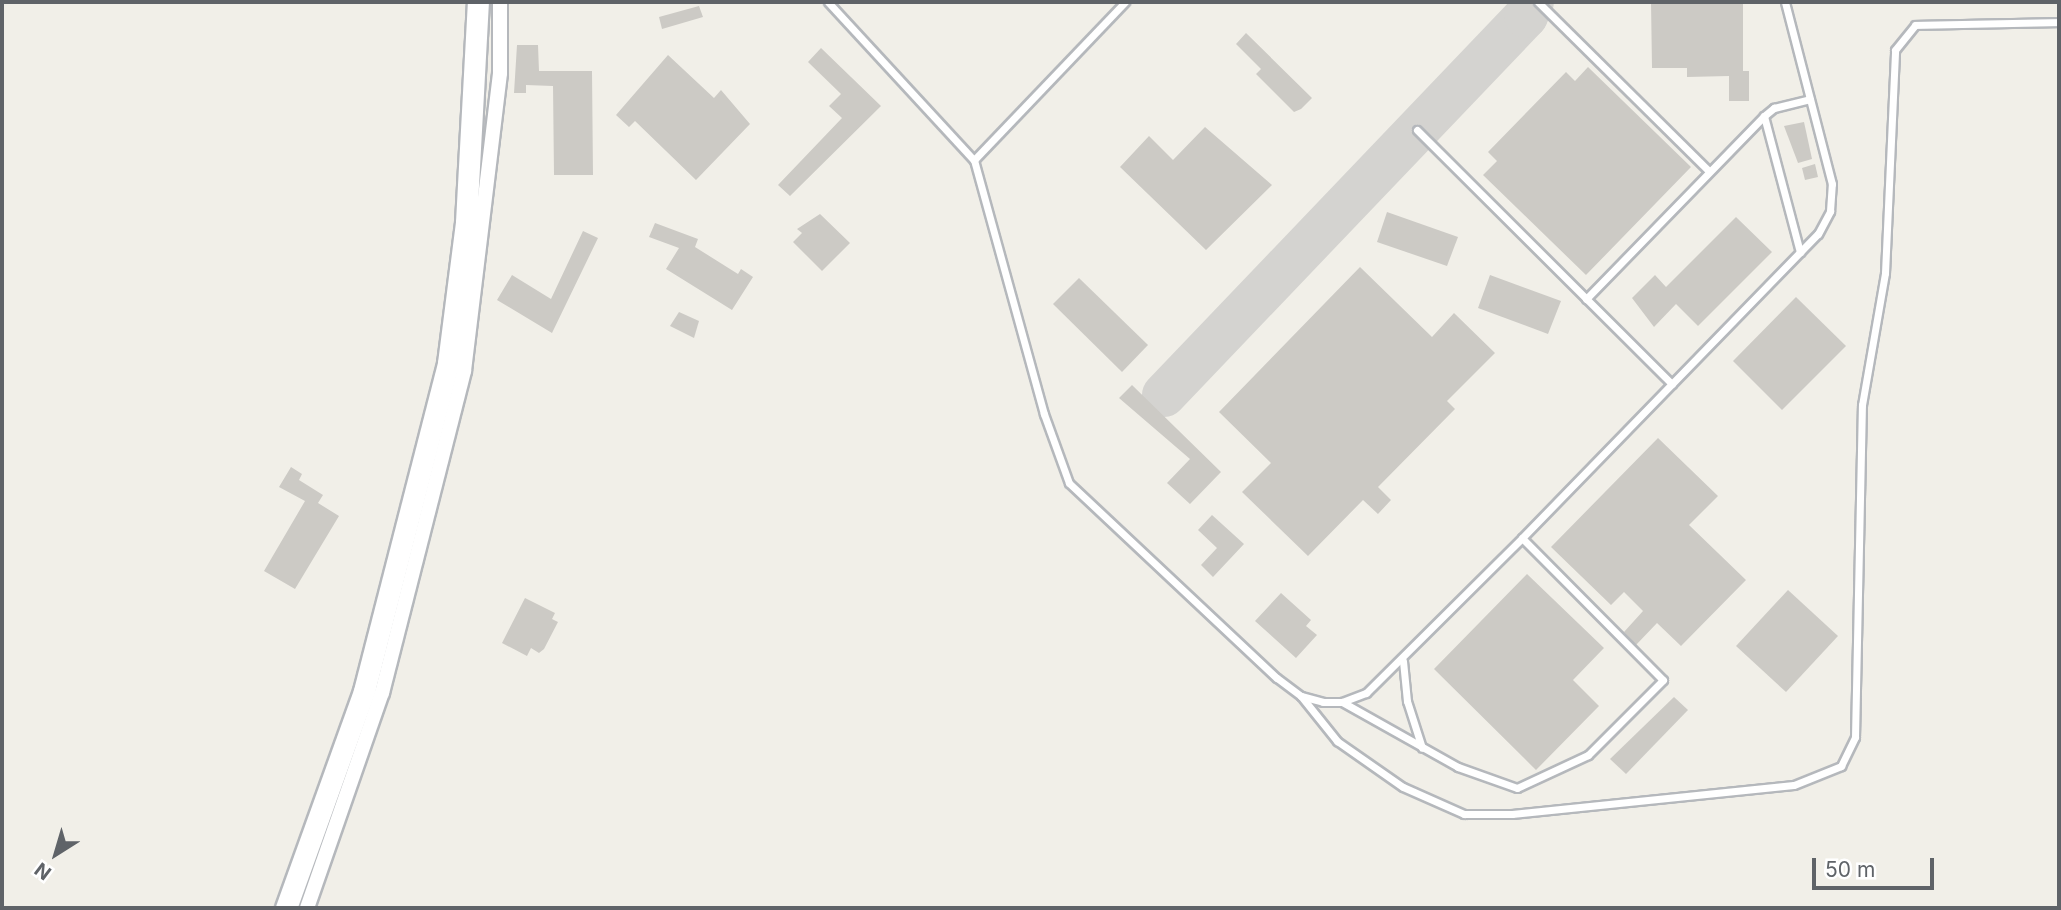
<!DOCTYPE html>
<html>
<head>
<meta charset="utf-8">
<style>
	body { margin:0 }
	#map { position:relative; width:2061px; height:910px; overflow:hidden; background:#f1efe8; font-family:Inter,sans-serif }
	div>[style] { position:absolute }
	[style*='--x'] { left:calc(var(--x)*1px); top:calc(var(--y)*1px); width:calc(var(--w)*1px); rotate:calc(var(--a)*1deg) }
	.taxiway>* { height:44px; margin:-22px; padding:0 22px; transform-origin:22px; border-radius:22px; background:#d4d3d0 }
	.building>* { inset:0; background:#cccac5 }
	.roads { filter:drop-shadow(2px 0 #b5b8bc) drop-shadow(-2px 0 #b5b8bc) drop-shadow(0 2px #b5b8bc) drop-shadow(0 -2px #b5b8bc) }
	.lane>* { height:7px; margin:-3.5px; padding:0 3.5px; transform-origin:3.5px; border-radius:3.5px; background:#fff }
	.street>* { height:14px; margin:-7px; padding:0 7px; transform-origin:7px; border-radius:7px; background:#fff }
	.secondary>* { height:21px; margin:-10.5px; padding:0 10.5px; transform-origin:10.5px; border-radius:10.5px; background:#fff }
	span { translate:-50% -50%; white-space:nowrap; text-align:center; line-height:1.15; -webkit-text-stroke:7px #fff; paint-order:stroke }
	.frame { position:absolute; inset:0; border:4px solid #5f6368; pointer-events:none }
	.north { position:absolute; left:21px; top:819px; width:70px; height:70px; -webkit-text-stroke:5px #fff; paint-order:stroke; rotate:217deg; font-size:19px; font-weight:700; line-height:28px; text-align:center; color:#5f6368 }
	.north::after { content:''; display:block; margin:auto; width:24px; height:32px; background:#5f6368; clip-path:polygon(50% 0,100% 100%,50% 72%,0 100%) }
	.scale { position:absolute; left:1812px; top:858px; width:122px; height:32px; box-sizing:border-box; border:4px solid #5f6368; border-top:0; padding-left:9px; font-size:21px; line-height:24px; white-space:nowrap; color:#5f6368; -webkit-text-stroke:5px #fff; paint-order:stroke }
</style>
</head>
<body>
<div id="map">
	<div class="taxiway">
		<div style="--x:1164;--y:395;--w:524;--a:-46.31"></div>
		<div style="--x:1526;--y:16;--w:15;--a:-67"></div>
	</div>
	<div class="building">
		<div style="clip-path:polygon(1651px 2px,1743px 2px,1743px 71px,1749px 71px,1749px 101px,1729px 101px,1729px 76px,1687px 77px,1687px 68px,1652px 68px)"></div>
		<div style="clip-path:polygon(699px 6px,703px 17px,662px 29px,659px 17px)"></div>
		<div style="clip-path:polygon(1246px 33px,1312px 98px,1301px 109px,1294px 112px,1256px 74px,1261px 69px,1236px 44px)"></div>
		<div style="clip-path:polygon(517px 45px,538px 45px,539px 71px,592px 71px,593px 175px,554px 175px,553px 86px,526px 85px,526px 93px,514px 93px)"></div>
		<div style="clip-path:polygon(821px 48px,881px 106px,790px 196px,778px 185px,842px 118px,829px 106px,841px 94px,808px 62px)"></div>
		<div style="clip-path:polygon(668px 55px,714px 98px,721px 90px,750px 124px,696px 180px,635px 121px,629px 127px,616px 115px)"></div>
		<div style="clip-path:polygon(1588px 67px,1691px 167px,1586px 275px,1483px 175px,1497px 161px,1488px 152px,1566px 72px,1575px 81px)"></div>
		<div style="clip-path:polygon(1804px 122px,1812px 159px,1798px 163px,1784px 126px)"></div>
		<div style="clip-path:polygon(1205px 127px,1272px 185px,1206px 250px,1120px 167px,1149px 136px,1173px 160px)"></div>
		<div style="clip-path:polygon(1815px 164px,1818px 177px,1805px 180px,1802px 168px)"></div>
		<div style="clip-path:polygon(1387px 212px,1458px 237px,1447px 266px,1377px 242px)"></div>
		<div style="clip-path:polygon(820px 214px,850px 243px,822px 271px,793px 242px,802px 233px,797px 229px)"></div>
		<div style="clip-path:polygon(1736px 217px,1772px 252px,1698px 326px,1676px 304px,1654px 327px,1632px 298px,1655px 275px,1666px 287px)"></div>
		<div style="clip-path:polygon(655px 223px,698px 239px,695px 247px,738px 274px,741px 269px,753px 277px,732px 310px,666px 269px,679px 248px,649px 237px)"></div>
		<div style="clip-path:polygon(583px 231px,598px 238px,552px 333px,497px 300px,512px 275px,551px 299px)"></div>
		<div style="clip-path:polygon(1360px 267px,1432px 337px,1454px 313px,1495px 353px,1447px 401px,1455px 409px,1378px 487px,1391px 500px,1378px 514px,1363px 500px,1308px 556px,1242px 492px,1271px 463px,1219px 412px)"></div>
		<div style="clip-path:polygon(1490px 275px,1561px 301px,1548px 334px,1478px 308px)"></div>
		<div style="clip-path:polygon(1079px 278px,1148px 345px,1122px 372px,1053px 304px)"></div>
		<div style="clip-path:polygon(1796px 297px,1846px 346px,1782px 410px,1733px 361px)"></div>
		<div style="clip-path:polygon(679px 312px,699px 321px,694px 338px,670px 326px)"></div>
		<div style="clip-path:polygon(1132px 385px,1221px 472px,1190px 504px,1167px 483px,1190px 459px,1119px 398px)"></div>
		<div style="clip-path:polygon(1658px 438px,1718px 496px,1689px 525px,1746px 580px,1681px 646px,1657px 623px,1636px 645px,1624px 632px,1643px 611px,1624px 592px,1611px 605px,1551px 547px)"></div>
		<div style="clip-path:polygon(291px 467px,302px 474px,299px 480px,323px 495px,318px 503px,339px 516px,295px 589px,264px 571px,305px 501px,279px 487px)"></div>
		<div style="clip-path:polygon(1212px 515px,1244px 544px,1213px 577px,1201px 565px,1217px 548px,1198px 530px)"></div>
		<div style="clip-path:polygon(1527px 574px,1604px 648px,1573px 680px,1599px 706px,1536px 770px,1434px 669px)"></div>
		<div style="clip-path:polygon(1788px 590px,1838px 636px,1786px 692px,1736px 646px)"></div>
		<div style="clip-path:polygon(1281px 593px,1311px 620px,1306px 626px,1317px 635px,1296px 658px,1255px 621px)"></div>
		<div style="clip-path:polygon(525px 598px,555px 613px,552px 619px,558px 622px,544px 649px,539px 653px,531px 648px,527px 656px,502px 643px)"></div>
		<div style="clip-path:polygon(1674px 697px,1688px 710px,1626px 774px,1610px 759px)"></div>
	</div>
	<div class="roads">
		<div class="lane">
			<div style="--x:828;--y:2;--w:215;--a:47.3"></div>
			<div style="--x:974;--y:160;--w:263;--a:74.6"></div>
			<div style="--x:1044;--y:414;--w:73;--a:70.1"></div>
			<div style="--x:1069;--y:483;--w:285;--a:43.2"></div>
			<div style="--x:1277;--y:678;--w:30;--a:37"></div>
			<div style="--x:1301;--y:696;--w:23;--a:15"></div>
			<div style="--x:1323;--y:702;--w:19;--a:0"></div>
			<div style="--x:1342;--y:702;--w:26;--a:-21"></div>
			<div style="--x:1366;--y:693;--w:220;--a:-44.8"></div>
			<div style="--x:1522;--y:538;--w:200;--a:45.2"></div>
			<div style="--x:1663;--y:680;--w:106;--a:135"></div>
			<div style="--x:1588;--y:755;--w:78;--a:155.1"></div>
			<div style="--x:1517;--y:788;--w:63;--a:-160.4"></div>
			<div style="--x:1458;--y:767;--w:133;--a:-150.7"></div>
			<div style="--x:1538;--y:2;--w:240;--a:44.7"></div>
			<div style="--x:1764;--y:116;--w:141;--a:75.2"></div>
			<div style="--x:1417;--y:130;--w:360;--a:44.9"></div>
			<div style="--x:974;--y:160;--w:219;--a:-46.3"></div>
			<div style="--x:1586;--y:299;--w:255;--a:-45.8"></div>
			<div style="--x:1764;--y:116;--w:13;--a:-39"></div>
			<div style="--x:1774;--y:108;--w:37;--a:-14"></div>
			<div style="--x:1522;--y:538;--w:424;--a:-45.8"></div>
			<div style="--x:1818;--y:234;--w:26;--a:-62"></div>
			<div style="--x:1830;--y:211;--w:27;--a:-86"></div>
			<div style="--x:1832;--y:184;--w:188;--a:-104.5"></div>
			<div style="--x:1403;--y:661;--w:40;--a:84.3"></div>
			<div style="--x:1407;--y:701;--w:49;--a:72.3"></div>
			<div style="--x:1301;--y:696;--w:58;--a:51.3"></div>
			<div style="--x:1337;--y:741;--w:80;--a:34.9"></div>
			<div style="--x:1403;--y:787;--w:67;--a:23.9"></div>
			<div style="--x:1464;--y:814;--w:48;--a:0"></div>
			<div style="--x:1512;--y:814;--w:283;--a:-5.9"></div>
			<div style="--x:1794;--y:785;--w:51;--a:-22"></div>
			<div style="--x:1841;--y:766;--w:32;--a:-64"></div>
			<div style="--x:1855;--y:737;--w:332;--a:-88.8"></div>
			<div style="--x:1862;--y:405;--w:134;--a:-80.1"></div>
			<div style="--x:1885;--y:273;--w:223;--a:-87.4"></div>
			<div style="--x:1895;--y:50;--w:32;--a:-51"></div>
			<div style="--x:1915;--y:25;--w:144;--a:-1.2"></div>
		</div>
		<div class="street">
			<div style="--x:307;--y:908;--w:228;--a:-70.8"></div>
			<div style="--x:382;--y:693;--w:332;--a:-75.7"></div>
			<div style="--x:464;--y:371;--w:300;--a:-83.1"></div>
			<div style="--x:500;--y:73;--w:71;--a:-90"></div>
		</div>
		<div class="secondary">
			<div style="--x:286;--y:908;--w:231;--a:-70.2"></div>
			<div style="--x:364;--y:691;--w:339;--a:-75.6"></div>
			<div style="--x:448;--y:363;--w:142;--a:-82.7"></div>
			<div style="--x:466;--y:222;--w:220;--a:-86.9"></div>
		</div>
	</div>
	<div class="frame"></div>
	<div class="north">N</div>
	<div class="scale">50 m</div>
</div>
</body>
</html>
